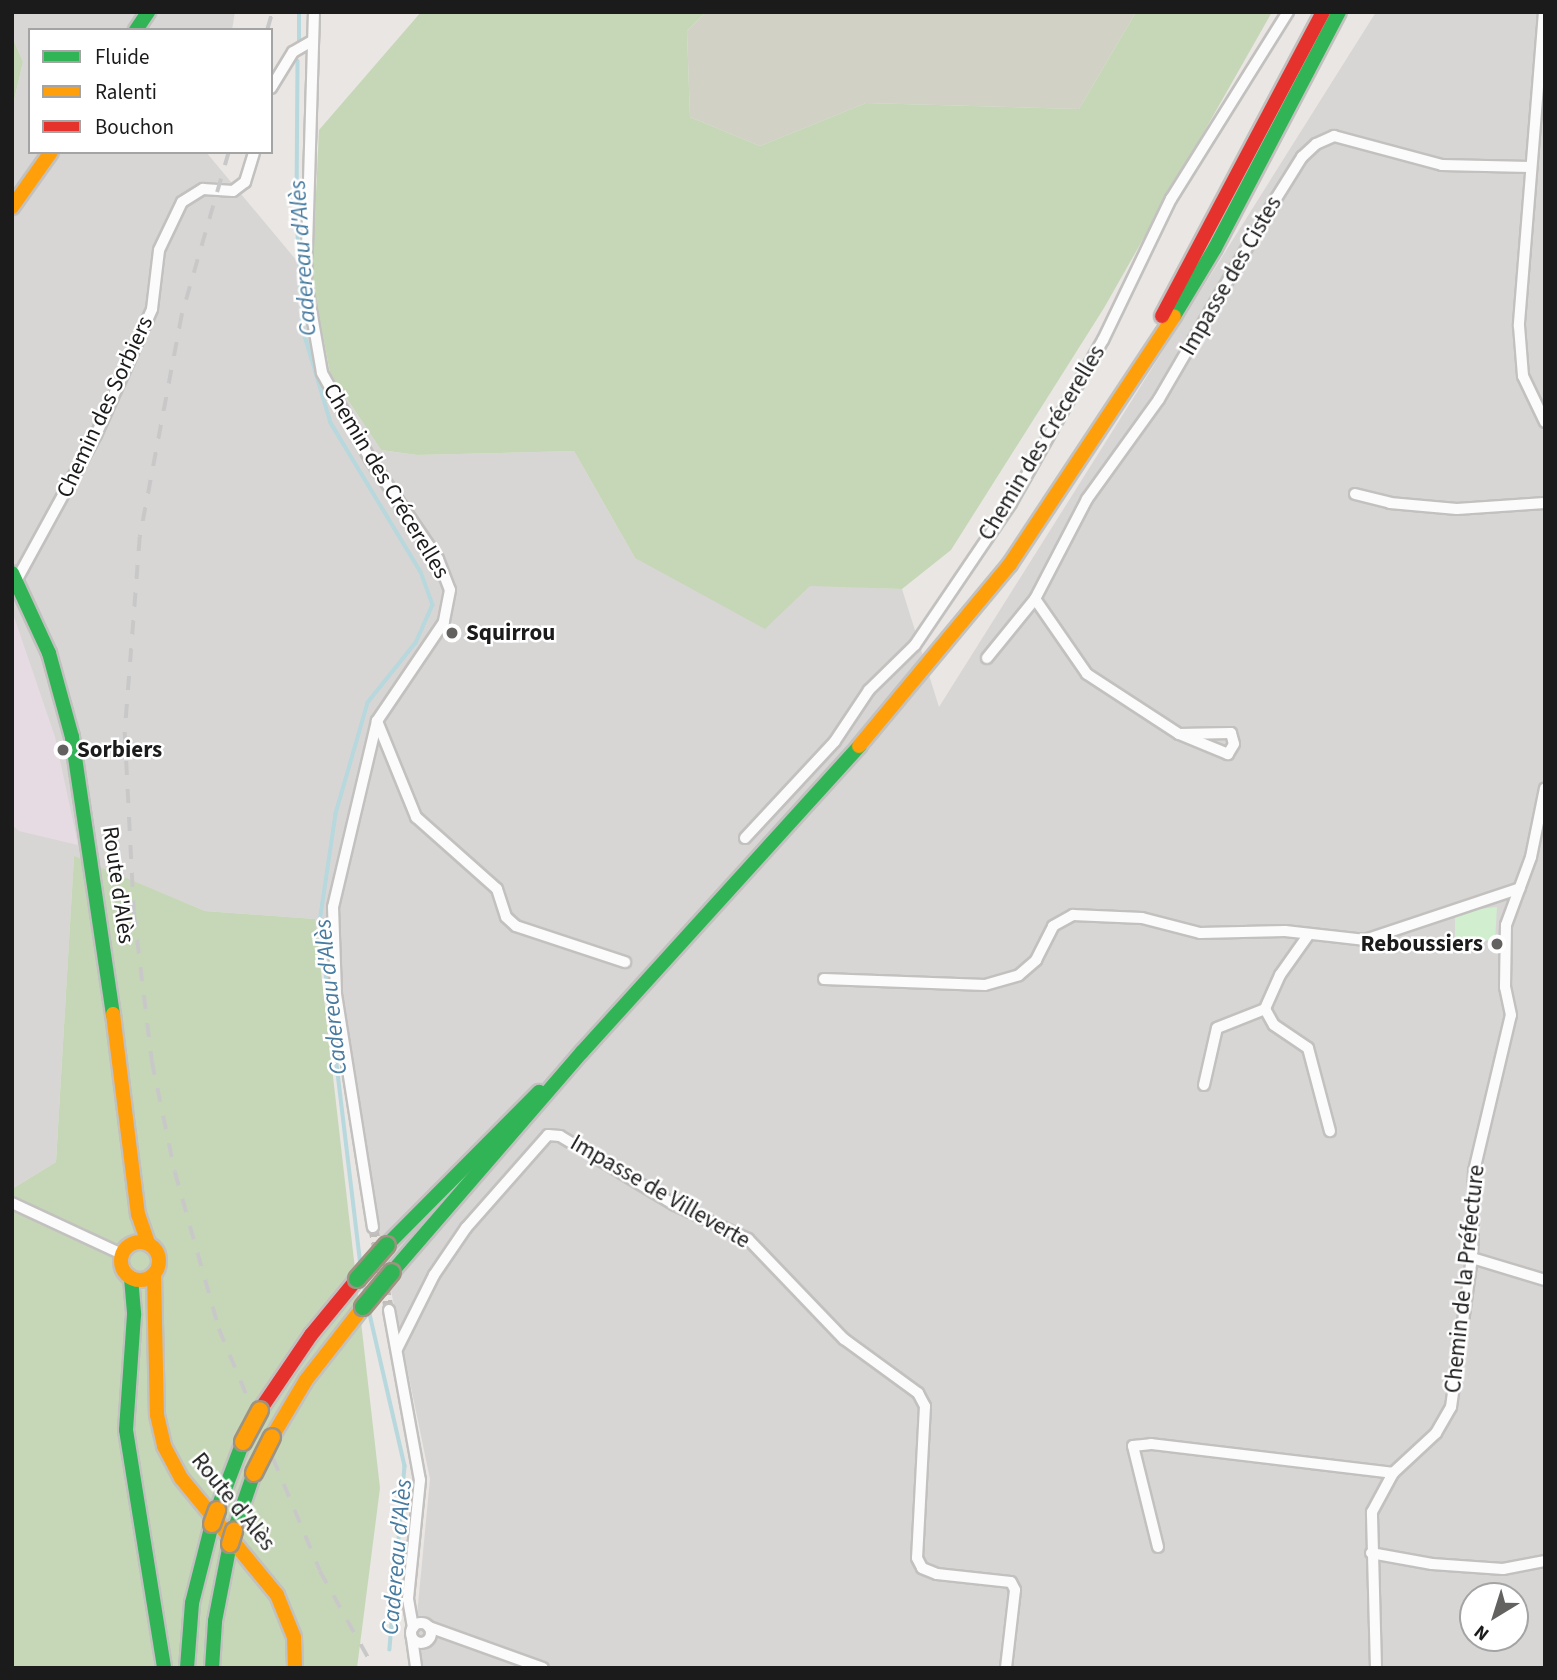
<!DOCTYPE html>
<html>
<head>
<meta charset="utf-8">
<style>
	body { margin:0 }
	#map { position:relative; width:1557px; height:1680px; overflow:hidden; background:#e9e6e3; font-family:"Source Sans 3",sans-serif }
	div>[style] { position:absolute }
	[style*='--x'] { left:calc(var(--x)*1px); top:calc(var(--y)*1px); width:calc(var(--w)*1px); rotate:calc(var(--a)*1deg) }
	.residential>* { inset:0; background:#d8d6d5 }
	.industrial>* { inset:0; background:#e7dbe3 }
	.construction>* { inset:0; background:#d2d1c5 }
	.forest>* { inset:0; background:#c6d7b8 }
	.park>* { inset:0; background:#d1efce }
	.stream>* { height:3.5px; margin:-1.75px; padding:0 1.75px; transform-origin:1.75px; border-radius:1.75px; background:#b7d8dd }
	.street-tunnel>* { height:10px; margin-top:-5px; transform-origin:0; background:repeating-linear-gradient(90deg,#c0bdbb 0 10px,transparent 0 15px) }
	.roads { filter:drop-shadow(2px 0 #c2c1bf) drop-shadow(-2px 0 #c2c1bf) drop-shadow(0 2px #c2c1bf) drop-shadow(0 -2px #c2c1bf) }
	.street>* { height:10px; margin:-5px; padding:0 5px; transform-origin:5px; border-radius:5px; background:#fcfbfb }
	.street>.ring { margin:-5px; padding:0; box-sizing:content-box; background:none; border:10px solid #fcfbfb; border-radius:50% }
	.fast>* { height:14px; margin:-7px; padding:0 7px; transform-origin:7px; border-radius:7px; background:#30b455 }
	.slow>* { height:14px; margin:-7px; padding:0 7px; transform-origin:7px; border-radius:7px; background:#ff9f0a }
	.slow>.ring { margin:-7px; padding:0; box-sizing:content-box; background:none; border:14px solid #ff9f0a; border-radius:50% }
	.jam>* { height:14px; margin:-7px; padding:0 7px; transform-origin:7px; border-radius:7px; background:#e5322d }
	.rail>* { height:3.5px; margin-top:-1.75px; transform-origin:0; background:repeating-linear-gradient(90deg,#c9c8c8 0 14px,transparent 0 28px) }
	.bridges { filter:drop-shadow(2px 0 #9e9281) drop-shadow(-2px 0 #9e9281) drop-shadow(0 2px #9e9281) drop-shadow(0 -2px #9e9281) }
	.fast-bridge>* { height:16px; margin:-8px; padding:0 8px; transform-origin:8px; border-radius:8px; background:#30b455 }
	.slow-bridge>* { height:16px; margin:-8px; padding:0 8px; transform-origin:8px; border-radius:8px; background:#ff9f0a }
	.dots>* { width:19px; height:19px; translate:-50% -50%; box-sizing:border-box; border:4px solid #fff; border-radius:50% }
	span { translate:-50% -50%; white-space:nowrap; text-align:center; line-height:1.15; -webkit-text-stroke:5px #fff; paint-order:stroke }
	.street-label { font-size:23px; color:#1b1b1b }
	.poi-label { font-size:23px; color:#1b1b1b; font-weight:700 }
	.left { translate:0 -50%; text-align:left }
	.right { translate:-100% -50%; text-align:right }
	.water-label { font-size:24px; color:#477ba0; font-style:italic }
	.frame { position:absolute; inset:0; border:14px solid #1b1b1b; pointer-events:none }
	.legend { position:absolute; left:28px; top:28px; width:245px; height:126px; box-sizing:border-box; background:#fff; border:2px solid #a4a4a4; margin:0; padding:9px 12px; list-style:none; font-size:21px; color:#1b1b1b }
	.legend li { display:flex; align-items:center; gap:14px; height:35px }
	.legend b { width:35px; border:2px solid #a4a4a4 }
	.north { position:absolute; left:1459px; top:1582px; width:70px; height:70px; box-sizing:border-box; background:#fff; border:2px solid #a4a4a4; border-radius:50%; rotate:218deg; font-size:19px; font-weight:700; line-height:28px; text-align:center; color:#1b1b1b }
	.north::after { content:''; display:block; margin:auto; width:24px; height:32px; background:#636261; clip-path:polygon(50% 0,100% 100%,50% 72%,0 100%) }
</style>
</head>
<body>
<div id="map">
	<div class="residential">
		<div style="clip-path:polygon(evenodd,12px 12px,235px 12px,232px 30px,30px 30px,30px 152px,206px 152px,312px 279px,330px 373px,381px 450px,417px 455px,574px 451px,635px 558px,810px 585px,902px 589px,939px 707px,1376px 12px,1545px 12px,1545px 1668px,412px 1668px,430px 1479px,314px 919px,205px 911px,74px 857px,56px 1162px,12px 1189px,12px 109px,23px 62px,12px 36px,12px 12px,1473px 1596px,1515px 1596px,1515px 1638px,1473px 1638px,1473px 1596px)"></div>
	</div>
	<div class="industrial">
		<div style="clip-path:polygon(12px 611px,55px 737px,78px 845px,19px 831px,12px 825px)"></div>
	</div>
	<div class="construction">
		<div style="clip-path:polygon(706px 12px,1136px 12px,1079px 109px,866px 103px,760px 146px,690px 117px,687px 31px)"></div>
	</div>
	<div class="forest">
		<div style="clip-path:polygon(421px 12px,706px 12px,687px 31px,690px 117px,760px 146px,866px 103px,1079px 109px,1136px 12px,1272px 12px,1104px 308px,951px 550px,902px 589px,810px 586px,765px 629px,635px 558px,574px 451px,417px 455px,381px 450px,330px 373px,312px 279px,319px 130px)"></div>
		<div style="clip-path:polygon(12px 36px,23px 62px,12px 109px)"></div>
		<div style="clip-path:polygon(74px 856px,205px 911px,315px 919px,380px 1488px,357px 1668px,12px 1668px,12px 1189px,56px 1162px)"></div>
	</div>
	<div class="park">
		<div style="clip-path:polygon(1497px 907px,1495px 941px,1455px 937px,1455px 912px)"></div>
	</div>
	<div class="stream">
		<div style="--x:299;--y:43;--w:31;--a:-90"></div>
		<div style="--x:298;--y:61;--w:153;--a:90.4"></div>
		<div style="--x:297;--y:214;--w:115;--a:87"></div>
		<div style="--x:303;--y:329;--w:98;--a:73.4"></div>
		<div style="--x:331;--y:423;--w:174;--a:58.9"></div>
		<div style="--x:421;--y:572;--w:35;--a:70"></div>
		<div style="--x:433;--y:605;--w:42;--a:114.1"></div>
		<div style="--x:416;--y:643;--w:77;--a:128.7"></div>
		<div style="--x:368;--y:703;--w:116;--a:106.1"></div>
		<div style="--x:336;--y:814;--w:109;--a:98.4"></div>
		<div style="--x:320;--y:922;--w:348;--a:83.2"></div>
		<div style="--x:363;--y:1279;--w:16;--a:79"></div>
		<div style="--x:369;--y:1310;--w:160;--a:77"></div>
		<div style="--x:405;--y:1466;--w:184;--a:94.7"></div>
	</div>
	<div class="street-tunnel">
		<div style="--x:373;--y:1227;--w:85;--a:79.1"></div>
	</div>
	<div class="roads">
		<div class="street">
			<div style="--x:314;--y:12;--w:269;--a:91.7"></div>
			<div style="--x:306;--y:281;--w:93;--a:80.1"></div>
			<div style="--x:322;--y:373;--w:98;--a:60.8"></div>
			<div style="--x:370;--y:459;--w:121;--a:55.8"></div>
			<div style="--x:438;--y:559;--w:33;--a:69"></div>
			<div style="--x:450;--y:590;--w:33;--a:101"></div>
			<div style="--x:444;--y:622;--w:120;--a:124.1"></div>
			<div style="--x:377;--y:721;--w:191;--a:103.3"></div>
			<div style="--x:333;--y:907;--w:87;--a:88"></div>
			<div style="--x:336;--y:994;--w:236;--a:81"></div>
			<div style="--x:1544;--y:12;--w:315;--a:94.6"></div>
			<div style="--x:1519;--y:326;--w:50;--a:85.4"></div>
			<div style="--x:1523;--y:376;--w:51;--a:64.4"></div>
			<div style="--x:271;--y:88;--w:42;--a:-58.6"></div>
			<div style="--x:293;--y:52;--w:20;--a:-30"></div>
			<div style="--x:1355;--y:494;--w:36;--a:14"></div>
			<div style="--x:1390;--y:503;--w:67;--a:5.1"></div>
			<div style="--x:1457;--y:509;--w:88;--a:-3.9"></div>
			<div style="--x:16;--y:581;--w:166;--a:-61.3"></div>
			<div style="--x:96;--y:435;--w:138;--a:-66"></div>
			<div style="--x:152;--y:309;--w:59;--a:-83.2"></div>
			<div style="--x:159;--y:250;--w:53;--a:-64.4"></div>
			<div style="--x:182;--y:202;--w:25;--a:-32"></div>
			<div style="--x:203;--y:189;--w:30;--a:4"></div>
			<div style="--x:233;--y:191;--w:15;--a:-37"></div>
			<div style="--x:245;--y:182;--w:31;--a:-73"></div>
			<div style="--x:987;--y:658;--w:76;--a:-50.9"></div>
			<div style="--x:377;--y:721;--w:104;--a:67.9"></div>
			<div style="--x:416;--y:817;--w:108;--a:41.6"></div>
			<div style="--x:497;--y:889;--w:29;--a:72"></div>
			<div style="--x:506;--y:917;--w:13;--a:42"></div>
			<div style="--x:516;--y:926;--w:115;--a:18.3"></div>
			<div style="--x:1179;--y:734;--w:52;--a:-1.1"></div>
			<div style="--x:1231;--y:733;--w:11;--a:75"></div>
			<div style="--x:1234;--y:744;--w:12;--a:121"></div>
			<div style="--x:1228;--y:754;--w:53;--a:-157.8"></div>
			<div style="--x:1179;--y:734;--w:110;--a:-146.9"></div>
			<div style="--x:1087;--y:674;--w:91;--a:-124.7"></div>
			<div style="--x:1035;--y:599;--w:113;--a:-62.5"></div>
			<div style="--x:1087;--y:499;--w:123;--a:-54.2"></div>
			<div style="--x:1159;--y:399;--w:225;--a:-59.8"></div>
			<div style="--x:1272;--y:205;--w:57;--a:-58"></div>
			<div style="--x:1302;--y:157;--w:19;--a:-43"></div>
			<div style="--x:1316;--y:144;--w:20;--a:-24"></div>
			<div style="--x:1334;--y:136;--w:112;--a:15"></div>
			<div style="--x:1442;--y:165;--w:88;--a:1.3"></div>
			<div style="--x:745;--y:838;--w:132;--a:-47.1"></div>
			<div style="--x:835;--y:741;--w:61;--a:-56.3"></div>
			<div style="--x:869;--y:690;--w:64;--a:-44.4"></div>
			<div style="--x:915;--y:645;--w:171;--a:-55.9"></div>
			<div style="--x:1011;--y:503;--w:187;--a:-60.6"></div>
			<div style="--x:1103;--y:340;--w:157;--a:-64.3"></div>
			<div style="--x:1171;--y:199;--w:221;--a:-58"></div>
			<div style="--x:1309;--y:934;--w:50;--a:125.3"></div>
			<div style="--x:1280;--y:975;--w:37;--a:114"></div>
			<div style="--x:1265;--y:1009;--w:18;--a:61"></div>
			<div style="--x:1274;--y:1025;--w:41;--a:34.1"></div>
			<div style="--x:1308;--y:1048;--w:86;--a:75.2"></div>
			<div style="--x:824;--y:979;--w:161;--a:2.1"></div>
			<div style="--x:985;--y:985;--w:35;--a:-16"></div>
			<div style="--x:1019;--y:975;--w:23;--a:-41"></div>
			<div style="--x:1036;--y:960;--w:38;--a:-63"></div>
			<div style="--x:1053;--y:926;--w:23;--a:-29"></div>
			<div style="--x:1073;--y:915;--w:69;--a:2.5"></div>
			<div style="--x:1142;--y:918;--w:60;--a:14.5"></div>
			<div style="--x:1200;--y:933;--w:85;--a:-1.3"></div>
			<div style="--x:1285;--y:931;--w:81;--a:6.4"></div>
			<div style="--x:1365;--y:940;--w:163;--a:-18.5"></div>
			<div style="--x:1204;--y:1085;--w:58;--a:-77.2"></div>
			<div style="--x:1217;--y:1028;--w:52;--a:-21.6"></div>
			<div style="--x:12;--y:1203;--w:121;--a:24.9"></div>
			<div style="--x:1472;--y:1258;--w:76;--a:16.8"></div>
			<div style="--x:389;--y:1310;--w:173;--a:79.7"></div>
			<div style="--x:420;--y:1480;--w:120;--a:95.8"></div>
			<div style="--x:408;--y:1599;--w:29;--a:80"></div>
			<div style="--x:397;--y:1349;--w:83;--a:-63.4"></div>
			<div style="--x:434;--y:1275;--w:57;--a:-55.8"></div>
			<div style="--x:466;--y:1228;--w:124;--a:-48.6"></div>
			<div style="--x:548;--y:1135;--w:12;--a:5"></div>
			<div style="--x:560;--y:1136;--w:134;--a:31"></div>
			<div style="--x:675;--y:1205;--w:81;--a:25"></div>
			<div style="--x:748;--y:1239;--w:139;--a:46.2"></div>
			<div style="--x:844;--y:1339;--w:92;--a:36.1"></div>
			<div style="--x:918;--y:1393;--w:15;--a:62"></div>
			<div style="--x:925;--y:1406;--w:152;--a:93"></div>
			<div style="--x:917;--y:1558;--w:11;--a:63"></div>
			<div style="--x:922;--y:1568;--w:16;--a:22"></div>
			<div style="--x:937;--y:1574;--w:74;--a:6.2"></div>
			<div style="--x:1011;--y:1582;--w:9;--a:63"></div>
			<div style="--x:1015;--y:1590;--w:79;--a:96.6"></div>
			<div style="--x:1158;--y:1547;--w:104;--a:-103.9"></div>
			<div style="--x:1133;--y:1446;--w:18;--a:-6"></div>
			<div style="--x:1151;--y:1444;--w:244;--a:6.8"></div>
			<div style="--x:1371;--y:1553;--w:62;--a:10.2"></div>
			<div style="--x:1432;--y:1564;--w:71;--a:4"></div>
			<div style="--x:1503;--y:1569;--w:43;--a:-10.8"></div>
			<div class="ring" style="left:411px;top:1623px;width:10px;height:10px"></div>
			<div style="--x:429;--y:1627;--w:121;--a:19.8"></div>
			<div style="--x:412;--y:1638;--w:30;--a:82"></div>
			<div style="--x:1376;--y:1668;--w:156;--a:-91.5"></div>
			<div style="--x:1372;--y:1512;--w:44;--a:-61.7"></div>
			<div style="--x:1393;--y:1473;--w:59;--a:-42.9"></div>
			<div style="--x:1436;--y:1433;--w:30;--a:-60"></div>
			<div style="--x:1451;--y:1407;--w:150;--a:-82"></div>
			<div style="--x:1472;--y:1258;--w:87;--a:-88.7"></div>
			<div style="--x:1474;--y:1171;--w:160;--a:-76.7"></div>
			<div style="--x:1511;--y:1015;--w:29;--a:-102"></div>
			<div style="--x:1505;--y:987;--w:62;--a:-89.1"></div>
			<div style="--x:1506;--y:925;--w:72;--a:-69.8"></div>
			<div style="--x:1531;--y:857;--w:70;--a:-78.5"></div>
		</div>
		<div class="fast">
			<div style="--x:136;--y:30;--w:22;--a:-56"></div>
			<div style="--x:1174;--y:316;--w:79;--a:-58.9"></div>
			<div style="--x:1215;--y:248;--w:267;--a:-62.3"></div>
			<div style="--x:12;--y:573;--w:88;--a:65.2"></div>
			<div style="--x:49;--y:653;--w:87;--a:74.7"></div>
			<div style="--x:72;--y:737;--w:280;--a:81.6"></div>
			<div style="--x:387;--y:1245;--w:216;--a:-45.2"></div>
			<div style="--x:392;--y:1272;--w:291;--a:-49.2"></div>
			<div style="--x:582;--y:1052;--w:413;--a:-47.8"></div>
			<div style="--x:131;--y:1278;--w:37;--a:85"></div>
			<div style="--x:134;--y:1315;--w:115;--a:94"></div>
			<div style="--x:126;--y:1430;--w:241;--a:80.9"></div>
			<div style="--x:217;--y:1510;--w:73;--a:-69.1"></div>
			<div style="--x:234;--y:1531;--w:61;--a:-71"></div>
			<div style="--x:187;--y:1668;--w:65;--a:-85.6"></div>
			<div style="--x:192;--y:1603;--w:81;--a:-75.8"></div>
			<div style="--x:212;--y:1668;--w:47;--a:-86.3"></div>
			<div style="--x:215;--y:1621;--w:78;--a:-79"></div>
		</div>
		<div class="slow">
			<div style="--x:12;--y:207;--w:67;--a:-54.7"></div>
			<div style="--x:859;--y:746;--w:236;--a:-50.3"></div>
			<div style="--x:1010;--y:564;--w:297;--a:-56.5"></div>
			<div style="--x:113;--y:1014;--w:202;--a:82.9"></div>
			<div style="--x:138;--y:1214;--w:31;--a:71"></div>
			<div class="ring" style="left:121px;top:1242px;width:24px;height:24px"></div>
			<div style="--x:154;--y:1274;--w:141;--a:88.8"></div>
			<div style="--x:157;--y:1415;--w:32;--a:77"></div>
			<div style="--x:164;--y:1446;--w:36;--a:62"></div>
			<div style="--x:181;--y:1478;--w:151;--a:50.6"></div>
			<div style="--x:277;--y:1595;--w:45;--a:68"></div>
			<div style="--x:294;--y:1637;--w:31;--a:88"></div>
			<div style="--x:272;--y:1437;--w:66;--a:-59.2"></div>
			<div style="--x:306;--y:1380;--w:93;--a:-52"></div>
		</div>
		<div class="jam">
			<div style="--x:1162;--y:316;--w:344;--a:-62.1"></div>
			<div style="--x:260;--y:1410;--w:91;--a:-55.8"></div>
			<div style="--x:311;--y:1335;--w:72;--a:-50.6"></div>
		</div>
	</div>
	<div class="rail">
		<div style="--x:267;--y:30;--w:19;--a:-74"></div>
		<div style="--x:229;--y:152;--w:170;--a:106.1"></div>
		<div style="--x:182;--y:315;--w:226;--a:100.7"></div>
		<div style="--x:140;--y:537;--w:197;--a:94.4"></div>
		<div style="--x:125;--y:733;--w:179;--a:87.1"></div>
		<div style="--x:134;--y:912;--w:150;--a:83.1"></div>
		<div style="--x:152;--y:1061;--w:113;--a:78.3"></div>
		<div style="--x:175;--y:1172;--w:163;--a:74.3"></div>
		<div style="--x:219;--y:1329;--w:262;--a:67.3"></div>
		<div style="--x:320;--y:1571;--w:111;--a:60.9"></div>
	</div>
	<div class="bridges">
		<div class="fast-bridge">
			<div style="--x:357;--y:1279;--w:45;--a:-48.6"></div>
			<div style="--x:363;--y:1307;--w:45;--a:-50.4"></div>
		</div>
		<div class="slow-bridge">
			<div style="--x:243;--y:1442;--w:36;--a:-62"></div>
			<div style="--x:254;--y:1473;--w:40;--a:-63.4"></div>
			<div style="--x:212;--y:1524;--w:15;--a:-70"></div>
			<div style="--x:230;--y:1544;--w:14;--a:-73"></div>
		</div>
	</div>
	<div class="dots">
		<div style="left:452px;top:633px;background:#636261"></div>
		<div style="left:63px;top:750px;background:#636261"></div>
		<div style="left:1497px;top:944px;background:#636261"></div>
	</div>
	<div class="street-label">
		<span style="left:1231px;top:276px;rotate:-60deg">Impasse des Cistes</span>
		<span style="left:105px;top:407px;rotate:-65deg">Chemin des Sorbiers</span>
		<span style="left:1042px;top:443px;rotate:-59deg">Chemin des Crécerelles</span>
		<span style="left:386px;top:481px;rotate:59deg">Chemin des Crécerelles</span>
		<span style="left:118px;top:885px;rotate:82deg">Route d'Alès</span>
		<span style="left:660px;top:1192px;rotate:30deg">Impasse de Villeverte</span>
		<span style="left:1465px;top:1279px;rotate:-84deg">Chemin de la Préfecture</span>
		<span style="left:233px;top:1502px;rotate:51deg">Route d'Alès</span>
	</div>
	<div class="poi-label">
		<span class="left" style="left:466px;top:633px">Squirrou</span>
		<span class="left" style="left:77px;top:750px">Sorbiers</span>
		<span class="right" style="left:1483px;top:944px">Reboussiers</span>
	</div>
	<div class="water-label">
		<span style="left:303px;top:258px;rotate:-94deg">Cadereau d'Alès</span>
		<span style="left:331px;top:997px;rotate:-96deg">Cadereau d'Alès</span>
		<span style="left:397px;top:1557px;rotate:-85deg">Cadereau d'Alès</span>
	</div>
	<div class="frame"></div>
	<ul class="legend">
	<li><b style="height:9px;background:#30b455"></b>Fluide</li>
	<li><b style="height:9px;background:#ff9f0a"></b>Ralenti</li>
	<li><b style="height:9px;background:#e5322d"></b>Bouchon</li>
	</ul>
	<div class="north">N</div>
</div>
</body>
</html>
